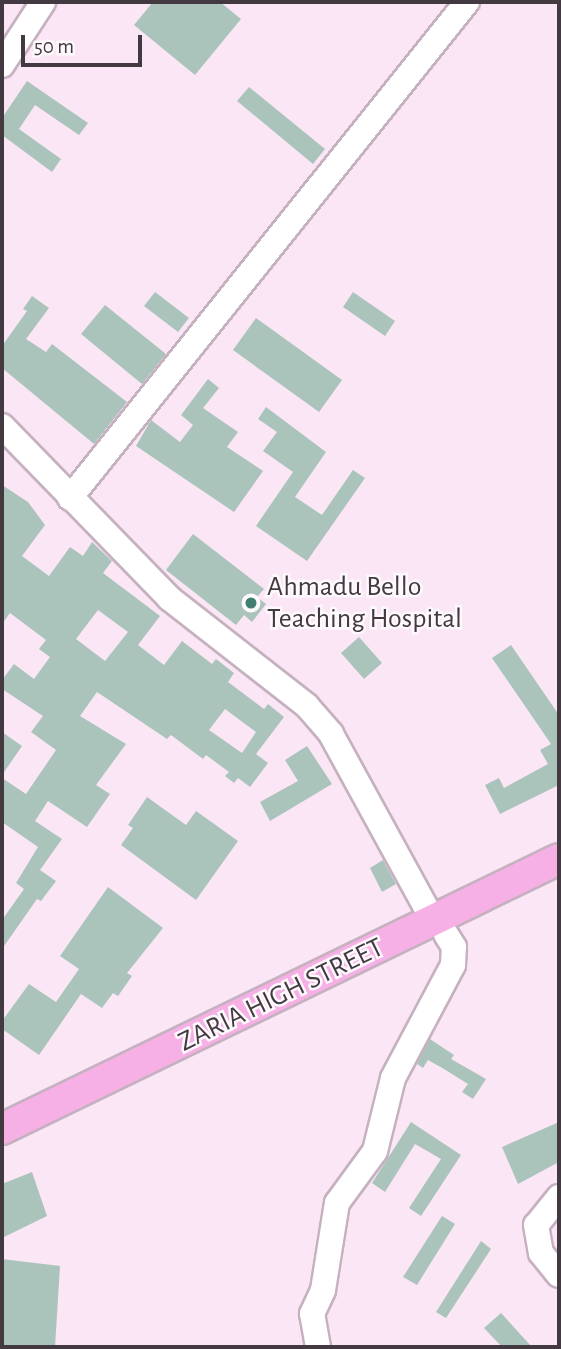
<!DOCTYPE html>
<html>
<head>
<meta charset="utf-8">
<style>
	body { margin:0 }
	#map { position:relative; width:561px; height:1349px; overflow:hidden; background:#fbe6f5; font-family:"Alegreya Sans",sans-serif }
	div>[style] { position:absolute }
	[style*='--x'] { left:calc(var(--x)*1px); top:calc(var(--y)*1px); width:calc(var(--w)*1px); rotate:calc(var(--a)*1deg) }
	.building>* { inset:0; background:#aac4bc }
	.roads { filter:drop-shadow(2px 0 #c5b1bf) drop-shadow(-2px 0 #c5b1bf) drop-shadow(0 2px #c5b1bf) drop-shadow(0 -2px #c5b1bf) }
	.minor>* { height:24px; margin:-12px; padding:0 12px; transform-origin:12px; border-radius:12px; background:#fff }
	.major>* { height:30px; margin:-15px; padding:0 15px; transform-origin:15px; border-radius:15px; background:#f6b0e5 }
	.dots>* { width:19px; height:19px; translate:-50% -50%; box-sizing:border-box; border:4px solid #fdf9fc; border-radius:50% }
	span { translate:-50% -50%; white-space:nowrap; text-align:center; line-height:1.15; -webkit-text-stroke:5px #fdf9fc; paint-order:stroke }
	.poi-label { font-size:28px; color:#423a40 }
	.left { translate:0 -50%; text-align:left }
	.street-label { font-size:28px; color:#423a40 }
	.frame { position:absolute; inset:0; border:4px solid #423a40; pointer-events:none }
	.scale { position:absolute; left:21px; top:35px; width:121px; height:32px; box-sizing:border-box; border:4px solid #423a40; border-top:0; padding-left:9px; font-size:21px; line-height:24px; white-space:nowrap; color:#423a40; -webkit-text-stroke:5px #fdf9fc; paint-order:stroke }
</style>
</head>
<body>
<div id="map">
	<div class="building">
		<div style="clip-path:polygon(153px 2px,220px 2px,241px 19px,195px 75px,134px 25px)"></div>
		<div style="clip-path:polygon(27px 81px,88px 123px,79px 135px,35px 105px,19px 129px,61px 159px,52px 172px,2px 135px,2px 118px)"></div>
		<div style="clip-path:polygon(249px 87px,325px 149px,313px 164px,237px 101px)"></div>
		<div style="clip-path:polygon(155px 292px,189px 318px,178px 332px,144px 306px)"></div>
		<div style="clip-path:polygon(353px 292px,395px 321px,385px 336px,343px 307px)"></div>
		<div style="clip-path:polygon(32px 296px,49px 308px,26px 339px,46px 352px,52px 344px,127px 402px,94px 444px,2px 368px,2px 346px,27px 311px,23px 309px)"></div>
		<div style="clip-path:polygon(105px 305px,166px 354px,142px 384px,81px 334px)"></div>
		<div style="clip-path:polygon(256px 318px,342px 380px,319px 412px,233px 350px)"></div>
		<div style="clip-path:polygon(208px 379px,219px 388px,203px 408px,238px 432px,227px 447px,263px 471px,234px 512px,136px 446px,151px 420px,180px 442px,193px 425px,181px 415px)"></div>
		<div style="clip-path:polygon(266px 407px,326px 452px,295px 497px,322px 515px,353px 470px,365px 478px,307px 561px,256px 526px,293px 472px,263px 451px,277px 432px,258px 419px)"></div>
		<div style="clip-path:polygon(evenodd,2px 485px,28px 502px,45px 525px,22px 556px,49px 576px,70px 547px,83px 556px,92px 542px,112px 561px,103px 573px,160px 616px,138px 645px,164px 665px,182px 641px,212px 664px,216px 659px,234px 673px,228px 682px,264px 709px,268px 704px,284px 717px,256px 754px,268px 763px,250px 787px,238px 778px,234px 783px,225px 776px,229px 772px,206px 755px,203px 759px,171px 735px,167px 739px,97px 692px,80px 716px,126px 744px,96px 785px,110px 794px,87px 827px,48px 801px,35px 821px,62px 839px,40px 870px,56px 881px,41px 901px,37px 899px,2px 949px,2px 920px,24px 889px,16px 883px,38px 847px,2px 822px,2px 778px,26px 794px,56px 750px,31px 732px,43px 716px,2px 689px,2px 680px,14px 664px,34px 679px,50px 657px,39px 649px,46px 640px,10px 613px,2px 624px,2px 485px,98px 610px,128px 632px,105px 661px,76px 639px,98px 610px,2px 485px,225px 709px,256px 732px,242px 753px,209px 730px,225px 709px)"></div>
		<div style="clip-path:polygon(193px 534px,264px 589px,257px 597px,266px 604px,252px 622px,244px 615px,236px 625px,166px 570px)"></div>
		<div style="clip-path:polygon(359px 637px,382px 663px,364px 679px,341px 653px)"></div>
		<div style="clip-path:polygon(511px 645px,559px 715px,559px 785px,500px 814px,485px 785px,499px 778px,504px 788px,548px 764px,540px 750px,551px 744px,492px 658px)"></div>
		<div style="clip-path:polygon(2px 732px,22px 746px,2px 775px)"></div>
		<div style="clip-path:polygon(307px 746px,332px 784px,270px 821px,260px 802px,298px 781px,285px 760px)"></div>
		<div style="clip-path:polygon(147px 797px,186px 825px,196px 811px,238px 841px,196px 900px,121px 845px,133px 828px,128px 825px)"></div>
		<div style="clip-path:polygon(383px 860px,396px 884px,382px 892px,370px 868px)"></div>
		<div style="clip-path:polygon(108px 887px,163px 928px,127px 973px,132px 976px,118px 996px,113px 993px,102px 1008px,81px 994px,39px 1055px,2px 1029px,2px 1021px,29px 984px,56px 1002px,79px 969px,60px 956px)"></div>
		<div style="clip-path:polygon(430px 1039px,454px 1055px,451px 1059px,486px 1079px,473px 1099px,462px 1092px,468px 1084px,444px 1069px,428px 1060px,423px 1068px,417px 1064px)"></div>
		<div style="clip-path:polygon(411px 1122px,461px 1155px,421px 1216px,409px 1208px,441px 1159px,415px 1144px,385px 1192px,372px 1183px)"></div>
		<div style="clip-path:polygon(559px 1122px,559px 1162px,518px 1184px,502px 1147px)"></div>
		<div style="clip-path:polygon(32px 1172px,47px 1216px,2px 1238px,2px 1184px)"></div>
		<div style="clip-path:polygon(442px 1216px,455px 1224px,417px 1285px,403px 1277px)"></div>
		<div style="clip-path:polygon(481px 1241px,491px 1249px,446px 1318px,436px 1312px)"></div>
		<div style="clip-path:polygon(2px 1259px,60px 1266px,55px 1347px,2px 1347px)"></div>
		<div style="clip-path:polygon(501px 1313px,532px 1347px,502px 1347px,484px 1328px)"></div>
	</div>
	<div class="roads">
		<div class="minor">
			<div style="--x:2;--y:65;--w:75;--a:-56.9"></div>
			<div style="--x:2;--y:426;--w:240;--a:45.8"></div>
			<div style="--x:169;--y:598;--w:175;--a:38"></div>
			<div style="--x:307;--y:706;--w:37;--a:49"></div>
			<div style="--x:331;--y:734;--w:212;--a:61.3"></div>
			<div style="--x:70;--y:498;--w:635;--a:-51.33"></div>
			<div style="--x:559;--y:1197;--w:36;--a:129"></div>
			<div style="--x:536;--y:1225;--w:28;--a:80"></div>
			<div style="--x:541;--y:1253;--w:28;--a:51"></div>
			<div style="--x:318;--y:1347;--w:34;--a:-100"></div>
			<div style="--x:312;--y:1314;--w:26;--a:-65"></div>
			<div style="--x:323;--y:1290;--w:88;--a:-80.9"></div>
			<div style="--x:337;--y:1203;--w:64;--a:-53.8"></div>
			<div style="--x:375;--y:1151;--w:75;--a:-76.1"></div>
			<div style="--x:393;--y:1078;--w:128;--a:-62"></div>
			<div style="--x:453;--y:965;--w:18;--a:-87"></div>
			<div style="--x:454;--y:947;--w:15;--a:-122"></div>
		</div>
		<div class="major">
			<div style="--x:2;--y:1129;--w:619;--a:-25.86"></div>
		</div>
	</div>
	<div class="dots">
		<div style="left:251px;top:603px;background:#3e7f6f"></div>
	</div>
	<div class="poi-label">
		<span class="left" style="left:267px;top:603px">Ahmadu Bello<br>Teaching Hospital</span>
	</div>
	<div class="street-label">
		<span style="left:281px;top:995px;rotate:-26deg">ZARIA HIGH STREET</span>
	</div>
	<div class="frame"></div>
	<div class="scale">50 m</div>
</div>
</body>
</html>
